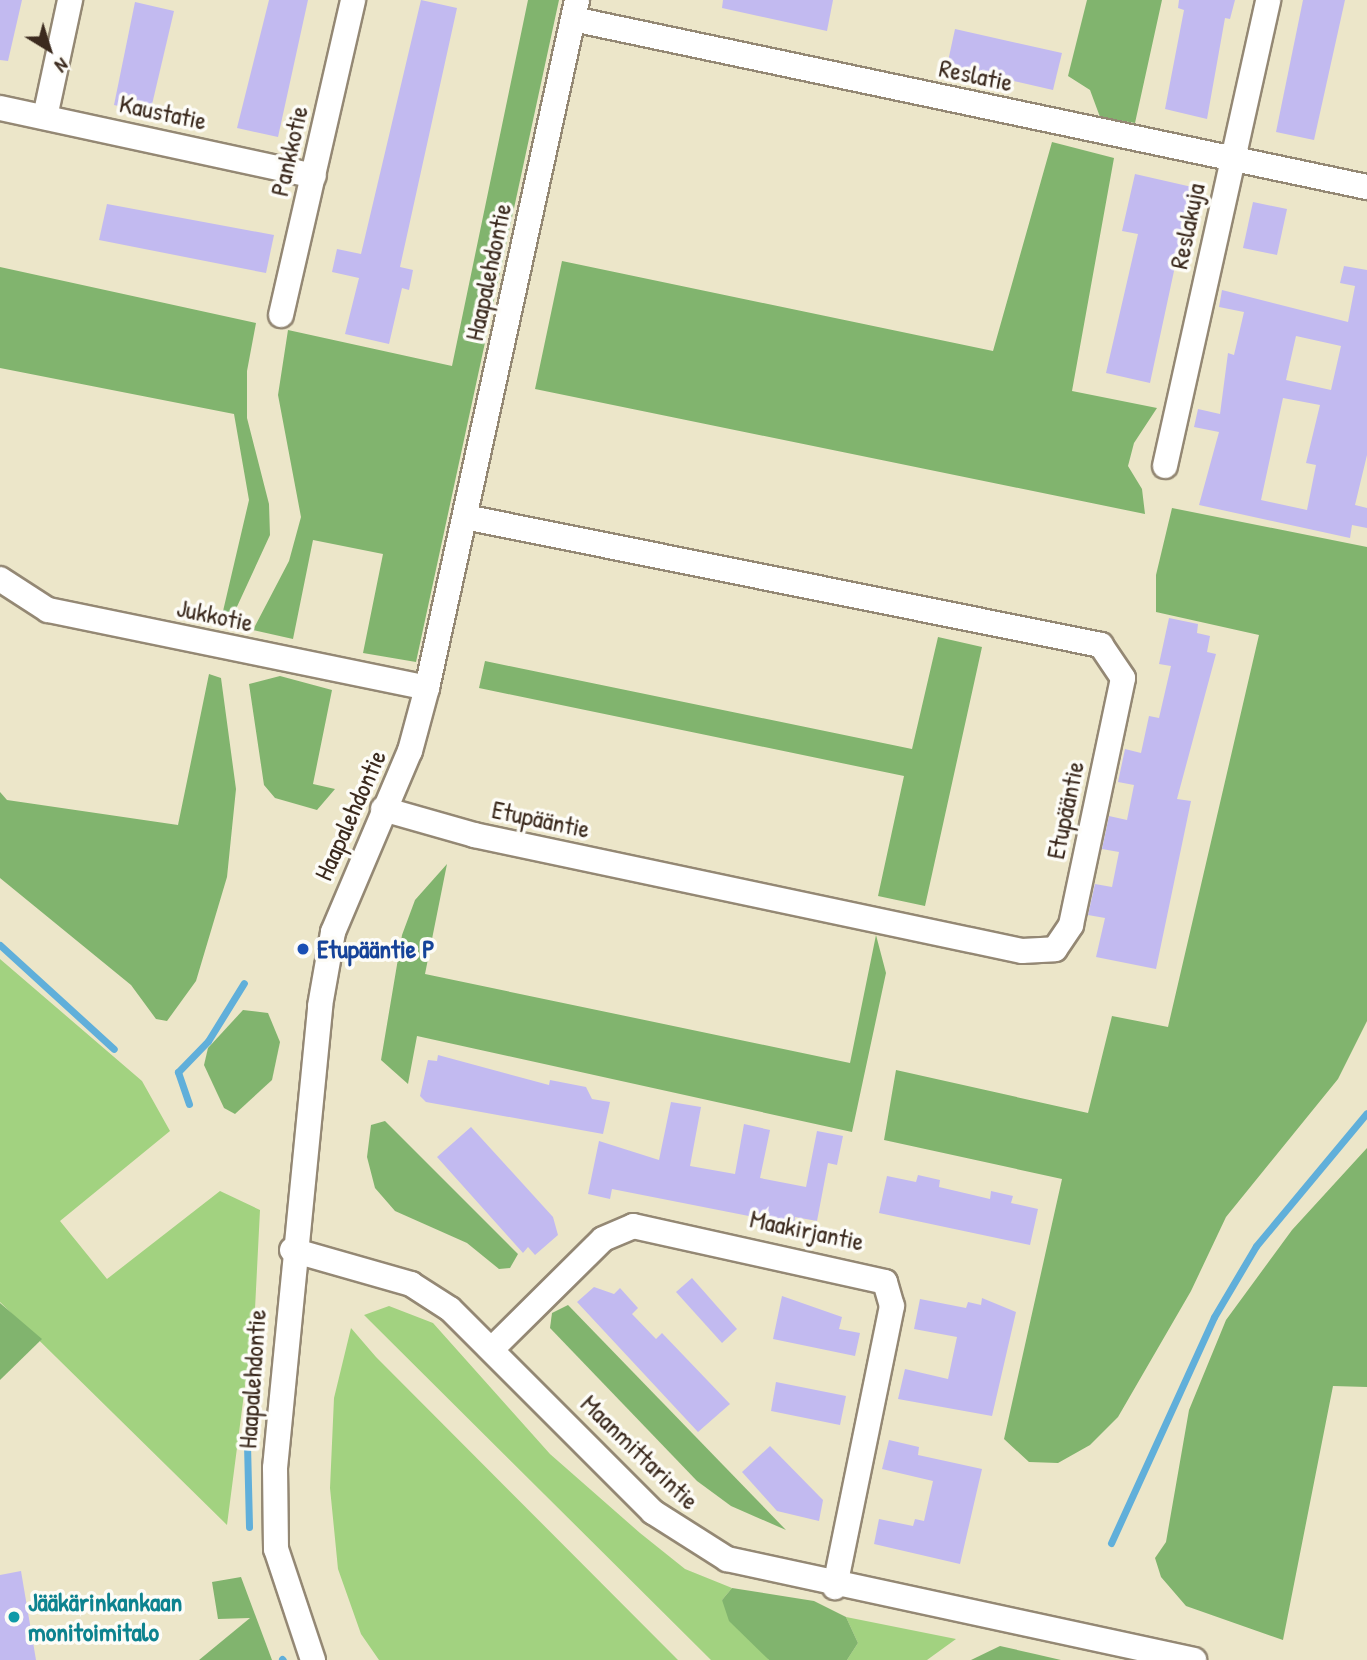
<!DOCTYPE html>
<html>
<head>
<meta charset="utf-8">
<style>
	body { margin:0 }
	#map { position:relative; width:1367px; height:1660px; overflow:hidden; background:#ece6c9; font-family:"Patrick Hand",sans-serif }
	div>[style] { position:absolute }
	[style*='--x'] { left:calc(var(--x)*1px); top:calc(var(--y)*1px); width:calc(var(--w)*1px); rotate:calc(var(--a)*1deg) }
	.green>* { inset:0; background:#a2d280 }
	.forest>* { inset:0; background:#81b46e }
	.stream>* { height:7px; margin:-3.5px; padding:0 3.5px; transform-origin:3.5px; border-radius:3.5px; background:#60afda }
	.building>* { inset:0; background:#c2baf0 }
	.roads { filter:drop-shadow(2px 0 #948874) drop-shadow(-2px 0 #948874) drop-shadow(0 2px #948874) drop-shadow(0 -2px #948874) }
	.minor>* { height:24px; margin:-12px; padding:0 12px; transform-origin:12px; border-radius:12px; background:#fff }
	.dots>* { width:19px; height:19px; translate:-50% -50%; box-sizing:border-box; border:4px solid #fdfcf7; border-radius:50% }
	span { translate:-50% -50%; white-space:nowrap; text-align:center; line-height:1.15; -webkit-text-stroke:7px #fdfcf7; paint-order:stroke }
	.street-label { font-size:26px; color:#3b2a1e }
	.transit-label { font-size:26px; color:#164399; font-weight:700 }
	.left { translate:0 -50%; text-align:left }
	.culture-label { font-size:26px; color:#0d838f; font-weight:700 }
	.north { position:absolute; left:14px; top:14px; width:70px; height:70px; -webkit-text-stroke:5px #fdfcf7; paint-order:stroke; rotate:142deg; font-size:19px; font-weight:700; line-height:28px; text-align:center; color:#3b2a1e }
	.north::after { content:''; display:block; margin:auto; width:24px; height:32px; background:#3b2a1e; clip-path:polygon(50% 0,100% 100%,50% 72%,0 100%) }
</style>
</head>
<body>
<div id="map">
	<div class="green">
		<div style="clip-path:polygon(0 959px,142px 1081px,170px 1131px,60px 1221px,107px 1279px,220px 1191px,260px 1210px,255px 1309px,227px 1525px,0 1302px)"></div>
		<div style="clip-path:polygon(389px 1306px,433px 1323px,550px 1454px,640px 1533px,685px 1569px,732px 1588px,722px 1600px,769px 1660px,711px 1660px,364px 1315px)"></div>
		<div style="clip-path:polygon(351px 1328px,376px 1357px,678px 1660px,379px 1660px,361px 1634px,338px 1569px,330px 1488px,334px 1398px)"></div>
		<div style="clip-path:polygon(846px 1617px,956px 1639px,927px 1660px,847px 1660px,858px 1643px)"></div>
	</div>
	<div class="forest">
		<div style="clip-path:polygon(528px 0,559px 0,416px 662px,363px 653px,383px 554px,313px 540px,293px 639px,253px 630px,289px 561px,301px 517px,278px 395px,288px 330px,452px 366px)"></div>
		<div style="clip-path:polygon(1087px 0,1162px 0,1135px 123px,1100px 117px,1090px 90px,1068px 76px)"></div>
		<div style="clip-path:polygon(1052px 142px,1114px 158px,1072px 391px,1157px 408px,1134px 443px,1128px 466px,1142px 489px,1145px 514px,535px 389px,562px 261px,993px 351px)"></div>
		<div style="clip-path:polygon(0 267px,256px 323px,247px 371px,247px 418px,269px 504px,270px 535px,229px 624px,220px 624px,249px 500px,234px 414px,0 368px)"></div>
		<div style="clip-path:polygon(1172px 508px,1367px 547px,1367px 1021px,1338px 1079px,1226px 1217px,1191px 1291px,1118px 1417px,1090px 1445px,1058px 1463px,1029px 1462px,1004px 1439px,1062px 1179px,884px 1140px,896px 1070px,1088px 1113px,1112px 1016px,1168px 1027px,1259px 635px,1156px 612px,1156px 575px)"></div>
		<div style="clip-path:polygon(938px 637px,982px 647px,925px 906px,878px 896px,904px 776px,479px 688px,485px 661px,912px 749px)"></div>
		<div style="clip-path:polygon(209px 674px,221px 678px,236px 789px,227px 877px,196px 981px,167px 1021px,156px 1019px,131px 985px,0 878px,0 792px,7px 800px,178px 825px)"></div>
		<div style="clip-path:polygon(280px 676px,332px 690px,313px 784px,335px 789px,317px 810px,275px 798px,264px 785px,249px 684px)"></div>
		<div style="clip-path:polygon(447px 864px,425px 974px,850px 1063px,876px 935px,886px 973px,852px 1132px,417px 1036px,408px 1084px,381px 1060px,402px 935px,415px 900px)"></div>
		<div style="clip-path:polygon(243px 1010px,268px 1013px,280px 1042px,272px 1080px,235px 1114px,224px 1108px,204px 1065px,208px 1048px)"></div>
		<div style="clip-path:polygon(385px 1121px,518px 1254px,510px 1268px,499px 1269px,467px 1243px,395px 1211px,375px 1188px,367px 1157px,371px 1125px)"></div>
		<div style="clip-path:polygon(1367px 1148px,1367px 1387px,1333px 1386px,1283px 1640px,1186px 1606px,1161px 1577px,1155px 1558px,1166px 1542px,1189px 1410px,1226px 1320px,1292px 1230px)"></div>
		<div style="clip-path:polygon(0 1303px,42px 1339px,0 1380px)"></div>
		<div style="clip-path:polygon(568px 1305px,786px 1530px,731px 1506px,697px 1481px,550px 1328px,552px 1313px)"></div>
		<div style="clip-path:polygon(241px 1577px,272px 1660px,199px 1660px,250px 1618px,218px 1619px,212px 1582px)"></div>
		<div style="clip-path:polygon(732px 1588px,814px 1601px,846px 1617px,858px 1643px,847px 1660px,769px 1660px,729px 1621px,722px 1600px)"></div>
		<div style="clip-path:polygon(1000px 1646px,1035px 1654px,1061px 1660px,971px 1660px)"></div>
	</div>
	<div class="stream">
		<div style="--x:0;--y:945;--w:154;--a:42.4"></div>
		<div style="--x:189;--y:1104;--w:34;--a:-109"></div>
		<div style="--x:178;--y:1072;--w:43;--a:-45.9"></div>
		<div style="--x:208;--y:1041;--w:68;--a:-58.2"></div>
		<div style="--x:249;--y:1426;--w:105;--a:-83.4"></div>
		<div style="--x:247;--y:1444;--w:83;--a:88.6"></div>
		<div style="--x:1111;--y:1543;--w:248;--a:-65.5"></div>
		<div style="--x:1214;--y:1317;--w:82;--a:-59.4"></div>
		<div style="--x:1256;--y:1246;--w:173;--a:-50.2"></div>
		<div style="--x:282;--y:1659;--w:1;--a:45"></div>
	</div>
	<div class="building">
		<div style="clip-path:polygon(0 0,22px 0,8px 61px,0 60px)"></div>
		<div style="clip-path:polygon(269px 0,308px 0,278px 137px,237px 128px)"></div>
		<div style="clip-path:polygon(421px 0,457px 8px,400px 267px,413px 270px,409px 290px,402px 288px,389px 344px,345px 334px,359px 278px,332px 272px,337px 249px,361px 254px)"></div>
		<div style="clip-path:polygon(723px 0,833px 0,827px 31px,722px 8px)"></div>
		<div style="clip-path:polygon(1179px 0,1235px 0,1230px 19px,1225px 18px,1207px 119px,1165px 109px,1184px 10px,1178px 8px)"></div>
		<div style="clip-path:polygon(1303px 0,1345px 0,1314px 140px,1276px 132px)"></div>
		<div style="clip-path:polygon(135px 2px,174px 11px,150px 113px,114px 105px)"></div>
		<div style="clip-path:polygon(955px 29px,1062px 53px,1053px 90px,947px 66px)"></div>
		<div style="clip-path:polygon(1135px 174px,1192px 187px,1150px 383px,1106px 373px,1138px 234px,1122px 231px)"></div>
		<div style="clip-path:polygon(1253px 202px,1287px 209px,1277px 255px,1243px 248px)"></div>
		<div style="clip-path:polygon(107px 204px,274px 235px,266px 273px,99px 240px)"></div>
		<div style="clip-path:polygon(evenodd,1344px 266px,1367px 270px,1367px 455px,1355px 505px,1367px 508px,1367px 528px,1352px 525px,1350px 538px,1199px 505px,1219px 432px,1194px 427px,1198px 409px,1220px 414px,1228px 353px,1234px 355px,1244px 312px,1219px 307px,1222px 290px,1348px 322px,1355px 286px,1340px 283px,1344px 266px,1296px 336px,1341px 346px,1331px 390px,1286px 380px,1296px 336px,1344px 266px,1283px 398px,1320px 405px,1306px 463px,1316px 465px,1307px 510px,1261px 500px,1283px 398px)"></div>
		<div style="clip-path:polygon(1169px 618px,1198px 624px,1197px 633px,1210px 636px,1207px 652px,1216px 654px,1177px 799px,1191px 801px,1156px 969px,1096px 957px,1105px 918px,1088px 915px,1095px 884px,1112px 887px,1119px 852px,1102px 849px,1109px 816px,1127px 820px,1134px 785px,1118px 782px,1125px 749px,1141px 753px,1149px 716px,1159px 718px,1171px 666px,1159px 664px)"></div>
		<div style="clip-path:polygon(438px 1055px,549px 1085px,550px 1080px,586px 1087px,592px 1099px,610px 1102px,603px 1134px,426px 1102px,420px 1096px,428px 1060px,437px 1061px)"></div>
		<div style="clip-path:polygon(671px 1102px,701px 1107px,690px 1166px,735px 1174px,744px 1124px,770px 1130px,760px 1178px,806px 1187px,817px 1131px,843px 1136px,837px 1165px,828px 1163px,817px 1221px,795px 1217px,794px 1225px,612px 1189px,610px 1199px,588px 1194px,599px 1141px,659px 1160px)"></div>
		<div style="clip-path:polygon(471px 1127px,553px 1217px,558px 1235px,535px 1255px,528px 1247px,523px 1253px,437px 1157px)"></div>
		<div style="clip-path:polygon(918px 1175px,940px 1180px,939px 1187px,990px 1199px,991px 1191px,1013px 1196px,1011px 1203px,1038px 1209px,1030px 1245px,879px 1213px,887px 1176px,916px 1182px)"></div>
		<div style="clip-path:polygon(692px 1278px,737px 1329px,722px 1343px,676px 1292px)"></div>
		<div style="clip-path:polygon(594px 1287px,614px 1294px,620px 1288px,638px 1308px,632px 1314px,656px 1339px,662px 1333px,730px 1404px,698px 1432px,577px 1302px)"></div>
		<div style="clip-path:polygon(782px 1296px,842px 1317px,839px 1329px,860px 1333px,855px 1356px,773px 1339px)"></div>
		<div style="clip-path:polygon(982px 1298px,1016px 1312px,992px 1416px,898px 1399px,905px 1369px,948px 1379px,957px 1337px,914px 1329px,920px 1299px,966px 1308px,968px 1302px,981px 1305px)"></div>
		<div style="clip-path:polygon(776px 1382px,846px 1396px,840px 1425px,771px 1411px)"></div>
		<div style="clip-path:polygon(889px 1440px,919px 1447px,918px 1455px,982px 1469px,960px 1564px,874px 1544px,879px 1519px,913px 1526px,915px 1519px,924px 1521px,933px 1481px,882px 1469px)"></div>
		<div style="clip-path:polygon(770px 1446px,823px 1500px,819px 1521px,777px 1511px,742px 1472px)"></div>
		<div style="clip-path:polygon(21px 1571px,36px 1660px,0 1660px,0 1575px)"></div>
	</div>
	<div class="roads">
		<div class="minor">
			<div style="--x:573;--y:19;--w:812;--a:11.95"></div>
			<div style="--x:0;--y:108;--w:321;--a:12.2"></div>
			<div style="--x:45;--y:117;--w:120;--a:-77.9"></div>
			<div style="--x:281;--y:315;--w:323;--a:-77.1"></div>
			<div style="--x:1165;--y:466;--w:477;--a:-77.5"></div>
			<div style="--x:0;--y:579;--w:57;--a:32.9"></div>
			<div style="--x:48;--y:610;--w:387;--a:11.6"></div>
			<div style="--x:383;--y:809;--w:95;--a:15.9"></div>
			<div style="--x:474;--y:835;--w:560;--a:11.95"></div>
			<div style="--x:1022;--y:951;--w:33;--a:-3"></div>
			<div style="--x:1055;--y:949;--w:29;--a:-56"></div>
			<div style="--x:1071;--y:925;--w:252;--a:-78.1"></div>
			<div style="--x:1123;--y:678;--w:40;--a:-124"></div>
			<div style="--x:1101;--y:645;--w:649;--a:-168.62"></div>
			<div style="--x:292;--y:1250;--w:124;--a:15.9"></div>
			<div style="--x:411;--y:1284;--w:46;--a:32.7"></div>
			<div style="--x:450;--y:1309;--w:287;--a:45"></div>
			<div style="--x:653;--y:1512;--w:88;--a:32.4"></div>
			<div style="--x:727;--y:1559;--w:478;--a:12.2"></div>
			<div style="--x:494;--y:1347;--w:153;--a:-44.7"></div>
			<div style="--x:603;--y:1239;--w:33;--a:-23"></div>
			<div style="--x:633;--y:1226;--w:258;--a:12.5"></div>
			<div style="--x:885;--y:1282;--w:25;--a:74"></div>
			<div style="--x:892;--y:1306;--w:287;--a:101.5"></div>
			<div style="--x:313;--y:1660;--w:117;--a:-108.4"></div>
			<div style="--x:276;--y:1549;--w:81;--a:-90.7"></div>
			<div style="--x:275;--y:1468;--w:464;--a:-84.4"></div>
			<div style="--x:320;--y:1006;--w:75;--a:-80"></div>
			<div style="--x:333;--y:932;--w:197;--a:-67"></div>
			<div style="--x:410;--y:751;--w:65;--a:-74.9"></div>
			<div style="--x:427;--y:688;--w:704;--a:-77.7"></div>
		</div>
	</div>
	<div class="dots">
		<div style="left:303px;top:949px;background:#1a4fb4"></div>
		<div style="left:14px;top:1617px;background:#0f9aa8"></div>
	</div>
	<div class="street-label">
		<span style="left:976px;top:75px;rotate:12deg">Reslatie</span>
		<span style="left:163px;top:112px;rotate:12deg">Kaustatie</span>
		<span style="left:289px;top:151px;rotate:-77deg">Pankkotie</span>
		<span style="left:1187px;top:226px;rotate:-78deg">Reslakuja</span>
		<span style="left:488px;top:272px;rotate:-78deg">Haapalehdontie</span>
		<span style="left:215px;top:615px;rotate:12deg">Jukkotie</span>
		<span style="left:1065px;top:810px;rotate:-78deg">Etupääntie</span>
		<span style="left:350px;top:815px;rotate:-66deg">Haapalehdontie</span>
		<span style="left:541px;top:819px;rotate:12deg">Etupääntie</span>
		<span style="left:807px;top:1230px;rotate:12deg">Maakirjantie</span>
		<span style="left:252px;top:1379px;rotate:-86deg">Haapalehdontie</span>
		<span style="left:640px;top:1452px;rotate:44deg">Maanmittarintie</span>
	</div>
	<div class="transit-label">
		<span class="left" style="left:317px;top:949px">Etupääntie P</span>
	</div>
	<div class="culture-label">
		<span class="left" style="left:28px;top:1617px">Jääkärinkankaan<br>monitoimitalo</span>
	</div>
	<div class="north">N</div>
</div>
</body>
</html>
